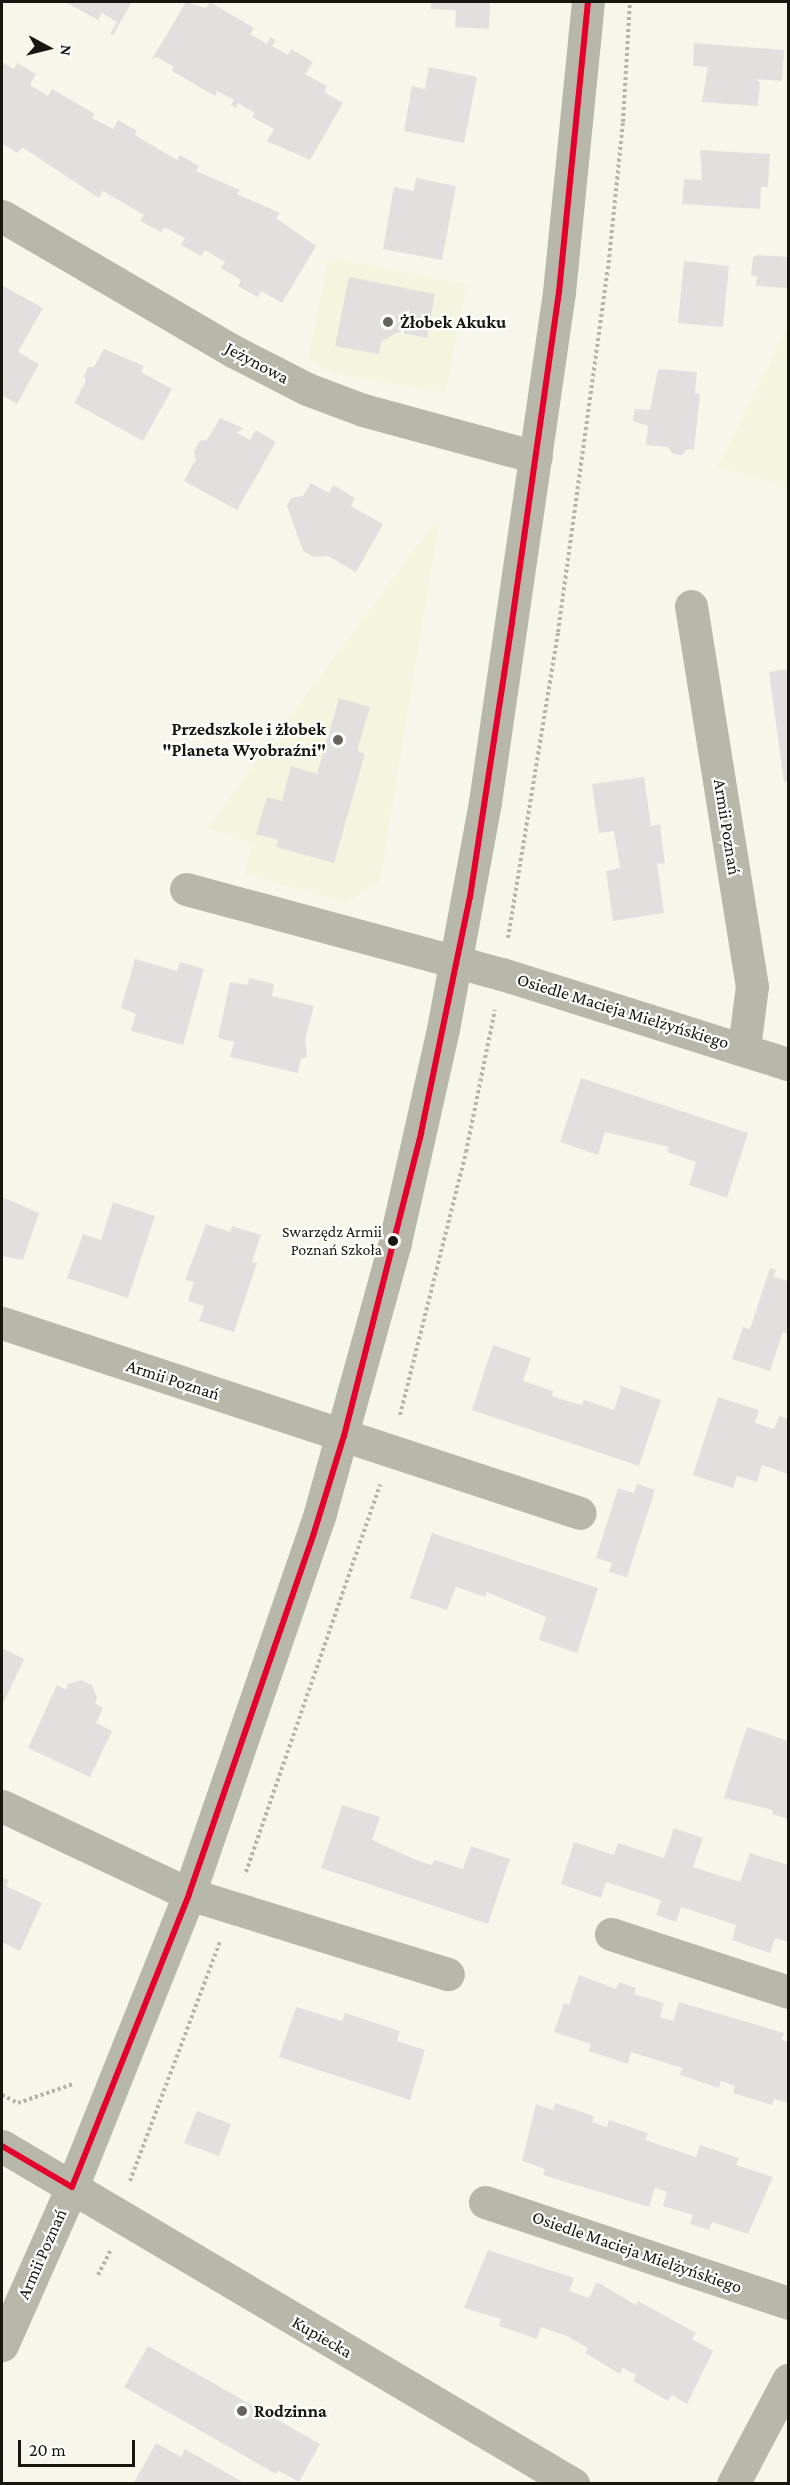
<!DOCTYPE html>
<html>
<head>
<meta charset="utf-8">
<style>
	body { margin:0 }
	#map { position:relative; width:790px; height:2485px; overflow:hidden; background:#f6f7ea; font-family:"Crimson Pro",serif }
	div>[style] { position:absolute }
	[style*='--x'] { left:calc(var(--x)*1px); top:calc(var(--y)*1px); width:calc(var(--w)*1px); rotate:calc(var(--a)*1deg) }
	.built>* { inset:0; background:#f4f5de }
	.building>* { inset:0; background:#e2e0de }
	.path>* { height:4px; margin-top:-2px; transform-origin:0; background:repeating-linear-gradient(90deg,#b5b5a9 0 3px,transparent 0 6px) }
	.minor>* { height:33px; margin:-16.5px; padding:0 16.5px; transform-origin:16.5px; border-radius:16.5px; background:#b8b8aa }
	.bus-1>* { height:6px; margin:-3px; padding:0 3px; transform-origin:3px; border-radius:3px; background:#e4002b }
	.dots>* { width:16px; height:16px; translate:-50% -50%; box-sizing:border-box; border:3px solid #fff; border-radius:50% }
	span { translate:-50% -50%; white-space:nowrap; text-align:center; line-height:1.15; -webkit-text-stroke:4.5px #fff; paint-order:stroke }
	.bus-label { font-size:16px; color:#17170f }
	.right { translate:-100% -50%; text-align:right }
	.poi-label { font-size:18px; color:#17170f; font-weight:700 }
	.left { translate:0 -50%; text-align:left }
	.street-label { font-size:18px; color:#17170f }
	.frame { position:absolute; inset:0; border:3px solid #17170f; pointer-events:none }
	.north { position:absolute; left:18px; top:18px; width:60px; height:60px; -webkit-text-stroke:4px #fff; paint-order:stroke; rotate:97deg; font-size:16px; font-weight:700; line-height:24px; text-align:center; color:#17170f }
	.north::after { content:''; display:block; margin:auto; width:21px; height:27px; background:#17170f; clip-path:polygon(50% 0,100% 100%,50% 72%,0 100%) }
	.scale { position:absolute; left:18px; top:2440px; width:117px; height:27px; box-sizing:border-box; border:3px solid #17170f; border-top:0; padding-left:8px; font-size:18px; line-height:21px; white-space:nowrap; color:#17170f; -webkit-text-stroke:4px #fff; paint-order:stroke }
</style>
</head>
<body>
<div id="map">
	<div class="built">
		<div style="clip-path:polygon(328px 257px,467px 284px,446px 393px,334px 374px,308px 360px)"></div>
		<div style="clip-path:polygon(788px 326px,788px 489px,717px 467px)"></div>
		<div style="clip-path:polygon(434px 523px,439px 523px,380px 882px,346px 903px,244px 874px,252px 843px,207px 828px)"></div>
	</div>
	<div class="building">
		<div style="clip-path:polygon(65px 2px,132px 2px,113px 35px,110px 34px,117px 22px,102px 13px,98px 20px)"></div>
		<div style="clip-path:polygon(186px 2px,206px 8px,210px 2px,254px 28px,250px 34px,267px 44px,270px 37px,276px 40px,272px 46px,288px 55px,291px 49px,313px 62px,305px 74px,327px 86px,324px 92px,343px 103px,310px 160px,267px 141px,274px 129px,252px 117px,255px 113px,238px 103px,236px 108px,231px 105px,234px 100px,217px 91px,215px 96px,172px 71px,174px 67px,157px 57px,152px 59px)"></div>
		<div style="clip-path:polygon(431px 2px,490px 2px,489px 29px,455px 27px,456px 10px,431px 9px)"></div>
		<div style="clip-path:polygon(694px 43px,784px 50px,782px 81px,756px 79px,760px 83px,758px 106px,702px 102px,708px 67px,693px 66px)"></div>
		<div style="clip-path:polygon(2px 62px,14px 69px,17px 63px,36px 74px,30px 85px,48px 96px,52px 89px,95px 114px,92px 118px,113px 129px,118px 120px,137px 131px,135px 135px,177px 160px,180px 155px,199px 166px,196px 171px,240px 190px,237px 194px,280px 213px,276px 218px,316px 246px,282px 303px,261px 291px,258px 297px,238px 286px,241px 280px,221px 268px,225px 262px,205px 250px,201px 256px,181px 245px,185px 238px,164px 227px,161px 232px,140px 221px,144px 215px,103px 191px,99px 198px,22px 147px,18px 153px,2px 144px)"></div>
		<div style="clip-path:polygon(429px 67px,477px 77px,464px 143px,404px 131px,412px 86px,425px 89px)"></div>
		<div style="clip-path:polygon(700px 150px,770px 154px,768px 187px,761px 187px,760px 209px,682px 204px,684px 179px,702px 180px)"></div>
		<div style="clip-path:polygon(416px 178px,456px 186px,442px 260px,383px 249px,394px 187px,414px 191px)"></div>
		<div style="clip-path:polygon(758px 255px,788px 257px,787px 288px,756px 286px,757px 276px,751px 276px,753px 257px)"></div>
		<div style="clip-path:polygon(684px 261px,729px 266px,723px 327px,678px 323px)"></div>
		<div style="clip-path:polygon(349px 277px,435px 294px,427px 338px,398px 332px,381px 342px,379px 354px,335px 346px)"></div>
		<div style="clip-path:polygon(3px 286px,43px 308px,18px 352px,39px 364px,17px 404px,2px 395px)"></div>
		<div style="clip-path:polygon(104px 349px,144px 366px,141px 372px,172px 389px,143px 441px,74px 403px,86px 381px,84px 376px,88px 367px,94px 367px)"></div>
		<div style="clip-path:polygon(658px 369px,697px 372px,695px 393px,700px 394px,694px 450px,687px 449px,682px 455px,673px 454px,668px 447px,646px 445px,648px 426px,633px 421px,635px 409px,650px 410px)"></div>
		<div style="clip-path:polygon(220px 418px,243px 428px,237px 433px,250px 440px,256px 430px,276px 442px,237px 510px,184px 481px,196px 459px,194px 452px,199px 441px,207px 440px)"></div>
		<div style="clip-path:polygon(311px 483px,329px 493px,333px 485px,355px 498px,351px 506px,383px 524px,356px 572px,328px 556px,314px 557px,303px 551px,287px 506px,291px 498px,303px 496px)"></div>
		<div style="clip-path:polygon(788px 669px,788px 781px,784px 782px,769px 672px)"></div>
		<div style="clip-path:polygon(339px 698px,370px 707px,357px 751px,365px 754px,334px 863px,276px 847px,278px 840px,256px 834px,267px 797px,282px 801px,291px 766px,317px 774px)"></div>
		<div style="clip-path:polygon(644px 777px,651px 826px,660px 824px,662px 843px,665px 863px,657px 864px,664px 913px,613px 921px,606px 871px,620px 868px,614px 831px,599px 833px,592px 784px)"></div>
		<div style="clip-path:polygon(135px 959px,177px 971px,180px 962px,204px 969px,183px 1045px,131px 1031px,136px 1014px,121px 1008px)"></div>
		<div style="clip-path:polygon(249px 978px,274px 984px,272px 996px,314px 1006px,305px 1040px,307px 1057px,301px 1059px,298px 1073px,230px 1057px,234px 1042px,218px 1038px,230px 982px,248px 985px)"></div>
		<div style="clip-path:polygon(581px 1078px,748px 1133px,727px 1198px,689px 1185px,696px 1162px,667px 1152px,669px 1147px,605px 1132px,598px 1155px,560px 1142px)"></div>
		<div style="clip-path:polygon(2px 1197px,39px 1213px,23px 1260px,2px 1256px)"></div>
		<div style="clip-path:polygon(113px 1202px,155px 1216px,128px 1298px,67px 1278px,83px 1234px,101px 1240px)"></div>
		<div style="clip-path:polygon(206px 1224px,230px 1232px,232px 1226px,261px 1235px,252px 1262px,257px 1263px,234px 1332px,199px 1321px,204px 1306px,188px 1301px,194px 1282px,185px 1280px)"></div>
		<div style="clip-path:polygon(770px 1268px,776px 1270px,774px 1277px,788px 1281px,788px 1334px,783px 1332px,770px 1371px,732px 1359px,743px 1327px,750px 1329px)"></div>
		<div style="clip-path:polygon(493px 1345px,531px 1358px,523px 1381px,553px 1391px,552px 1396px,567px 1401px,582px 1405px,584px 1400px,614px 1410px,621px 1389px,618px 1385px,661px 1400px,639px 1466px,472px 1410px)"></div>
		<div style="clip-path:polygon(718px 1397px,759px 1410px,755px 1423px,774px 1429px,779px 1416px,788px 1419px,788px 1474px,762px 1465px,757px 1482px,737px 1476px,733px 1488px,693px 1475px)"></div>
		<div style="clip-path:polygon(637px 1484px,655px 1490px,627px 1577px,609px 1572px,612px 1563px,596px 1558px,618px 1488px,634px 1493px)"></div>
		<div style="clip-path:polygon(432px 1533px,598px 1588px,577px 1653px,539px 1640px,546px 1617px,487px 1592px,485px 1597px,456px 1587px,447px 1610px,410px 1598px)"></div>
		<div style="clip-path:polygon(2px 1648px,24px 1659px,2px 1706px)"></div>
		<div style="clip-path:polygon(81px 1680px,92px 1685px,97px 1698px,95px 1703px,103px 1708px,96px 1723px,112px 1731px,90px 1777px,28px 1748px,57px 1685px,66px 1690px,68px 1684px)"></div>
		<div style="clip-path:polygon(747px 1727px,788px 1741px,788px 1819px,772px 1814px,773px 1810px,724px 1798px)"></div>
		<div style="clip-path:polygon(342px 1805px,380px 1817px,372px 1840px,416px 1860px,432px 1865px,435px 1860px,463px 1869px,471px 1846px,510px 1859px,488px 1924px,321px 1868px)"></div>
		<div style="clip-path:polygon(674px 1828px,703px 1838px,693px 1867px,740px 1882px,750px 1853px,788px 1865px,788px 1942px,775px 1938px,770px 1953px,732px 1940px,736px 1925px,681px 1907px,676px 1922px,656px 1915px,661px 1900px,606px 1882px,601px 1898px,561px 1884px,574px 1842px,614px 1855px,618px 1843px,664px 1858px)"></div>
		<div style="clip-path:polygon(2px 1877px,9px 1880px,6px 1886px,42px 1903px,20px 1951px,2px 1942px)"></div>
		<div style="clip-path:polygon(579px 1975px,616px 1989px,619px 1982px,636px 1988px,634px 1994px,664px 2003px,660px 2017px,673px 2021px,679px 2002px,784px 2033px,782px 2040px,788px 2042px,788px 2103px,774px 2099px,772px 2105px,733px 2093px,735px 2086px,721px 2081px,719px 2088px,680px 2075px,682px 2068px,631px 2052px,628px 2064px,589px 2051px,591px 2044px,554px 2032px,564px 2003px,569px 2005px)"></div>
		<div style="clip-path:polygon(296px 2007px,342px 2021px,345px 2013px,400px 2031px,397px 2041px,425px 2050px,410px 2100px,279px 2057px)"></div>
		<div style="clip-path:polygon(555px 2103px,594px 2116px,592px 2122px,607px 2127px,609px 2120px,648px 2133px,645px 2140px,696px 2157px,700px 2145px,739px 2158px,736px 2165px,773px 2177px,748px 2234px,712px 2222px,709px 2230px,690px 2224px,693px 2215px,663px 2206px,667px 2192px,655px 2188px,649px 2207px,543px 2175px,545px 2169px,522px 2161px,536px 2104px,553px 2110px)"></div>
		<div style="clip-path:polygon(197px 2111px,231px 2124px,219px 2156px,184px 2143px)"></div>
		<div style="clip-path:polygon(488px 2250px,574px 2278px,569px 2291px,589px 2298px,597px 2282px,636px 2305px,638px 2301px,696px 2333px,692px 2339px,713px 2351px,687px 2404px,672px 2395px,668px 2401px,633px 2381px,636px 2375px,623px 2368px,620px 2374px,585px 2353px,588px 2348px,567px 2336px,541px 2327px,537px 2339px,499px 2326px,501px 2319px,464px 2308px)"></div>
		<div style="clip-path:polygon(148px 2346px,320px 2444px,299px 2482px,278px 2470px,276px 2474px,124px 2387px)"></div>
		<div style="clip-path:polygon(156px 2443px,181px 2457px,185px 2449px,246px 2484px,133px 2484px)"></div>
	</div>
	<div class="path">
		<div style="--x:508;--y:938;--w:310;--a:-80.7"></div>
		<div style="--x:558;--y:632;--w:366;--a:-82.2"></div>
		<div style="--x:608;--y:269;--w:148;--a:-84.2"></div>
		<div style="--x:623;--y:122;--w:120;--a:-86.7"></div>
		<div style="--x:400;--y:1415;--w:271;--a:-75.9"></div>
		<div style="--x:466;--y:1152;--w:145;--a:-78.5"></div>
		<div style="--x:246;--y:1872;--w:410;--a:-70.9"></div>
		<div style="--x:2;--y:2095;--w:18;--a:27"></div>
		<div style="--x:18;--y:2103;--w:58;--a:-19.1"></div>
		<div style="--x:130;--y:2181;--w:256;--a:-69.4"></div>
		<div style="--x:98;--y:2275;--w:27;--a:-63"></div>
	</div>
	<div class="minor">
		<div style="--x:2;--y:216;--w:270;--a:30.3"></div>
		<div style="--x:235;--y:352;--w:81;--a:27.2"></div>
		<div style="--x:307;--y:389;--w:60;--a:20.6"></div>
		<div style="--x:363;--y:410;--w:179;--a:15.2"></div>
		<div style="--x:691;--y:606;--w:385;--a:80.9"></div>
		<div style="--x:752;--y:986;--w:63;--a:97.4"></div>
		<div style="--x:186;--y:889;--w:327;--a:15.1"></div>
		<div style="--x:502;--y:974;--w:300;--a:17.5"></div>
		<div style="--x:2;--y:1323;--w:608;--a:18.2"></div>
		<div style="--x:2;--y:1806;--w:207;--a:25.2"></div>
		<div style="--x:189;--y:1894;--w:271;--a:17.2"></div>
		<div style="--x:611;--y:1934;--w:186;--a:18.1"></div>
		<div style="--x:2;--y:2146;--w:664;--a:30.62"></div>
		<div style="--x:485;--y:2202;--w:319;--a:18.4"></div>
		<div style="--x:2;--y:2345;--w:173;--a:-66.1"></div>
		<div style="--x:72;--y:2187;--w:315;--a:-68.2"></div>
		<div style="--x:189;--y:1894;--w:403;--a:-71"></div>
		<div style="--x:320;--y:1513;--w:281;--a:-74.5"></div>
		<div style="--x:395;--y:1242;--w:218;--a:-77.3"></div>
		<div style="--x:443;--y:1029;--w:231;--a:-79.5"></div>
		<div style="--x:485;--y:802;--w:515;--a:-81.74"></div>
		<div style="--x:559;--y:292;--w:291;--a:-84.3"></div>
		<div style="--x:733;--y:2484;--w:118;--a:-62.1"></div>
	</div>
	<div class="bus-1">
		<div style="--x:2;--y:2146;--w:81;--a:30.4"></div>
		<div style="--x:72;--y:2187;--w:315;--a:-68.2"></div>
		<div style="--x:189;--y:1894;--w:379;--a:-70.9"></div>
		<div style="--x:313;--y:1536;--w:105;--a:-72.8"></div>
		<div style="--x:344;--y:1436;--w:313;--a:-75.7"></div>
		<div style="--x:421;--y:1133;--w:241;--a:-78.3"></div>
		<div style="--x:470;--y:897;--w:278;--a:-81.3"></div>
		<div style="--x:512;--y:622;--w:333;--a:-81.9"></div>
		<div style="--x:559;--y:292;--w:291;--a:-84.3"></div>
	</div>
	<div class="dots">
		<div style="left:388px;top:322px;background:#65655c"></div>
		<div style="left:338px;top:740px;background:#65655c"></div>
		<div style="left:393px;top:1241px;background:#17170f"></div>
		<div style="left:242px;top:2411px;background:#65655c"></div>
	</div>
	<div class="bus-label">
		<span class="right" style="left:382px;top:1241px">Swarzędz Armii<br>Poznań Szkoła</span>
	</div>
	<div class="poi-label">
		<span class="left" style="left:400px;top:322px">Żłobek Akuku</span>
		<span class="right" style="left:326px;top:740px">Przedszkole i żłobek<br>"Planeta Wyobraźni"</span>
		<span class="left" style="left:254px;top:2411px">Rodzinna</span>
	</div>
	<div class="street-label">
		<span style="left:257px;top:363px;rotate:28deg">Jeżynowa</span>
		<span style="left:727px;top:827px;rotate:81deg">Armii Poznań</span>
		<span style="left:623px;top:1011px;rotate:17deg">Osiedle Macieja Mielżyńskiego</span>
		<span style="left:173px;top:1380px;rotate:18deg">Armii Poznań</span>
		<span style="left:637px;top:2252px;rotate:19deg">Osiedle Macieja Mielżyńskiego</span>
		<span style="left:42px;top:2254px;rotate:-66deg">Armii Poznań</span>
		<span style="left:322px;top:2337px;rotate:30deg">Kupiecka</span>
	</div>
	<div class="frame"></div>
	<div class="north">N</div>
	<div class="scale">20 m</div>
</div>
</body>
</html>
